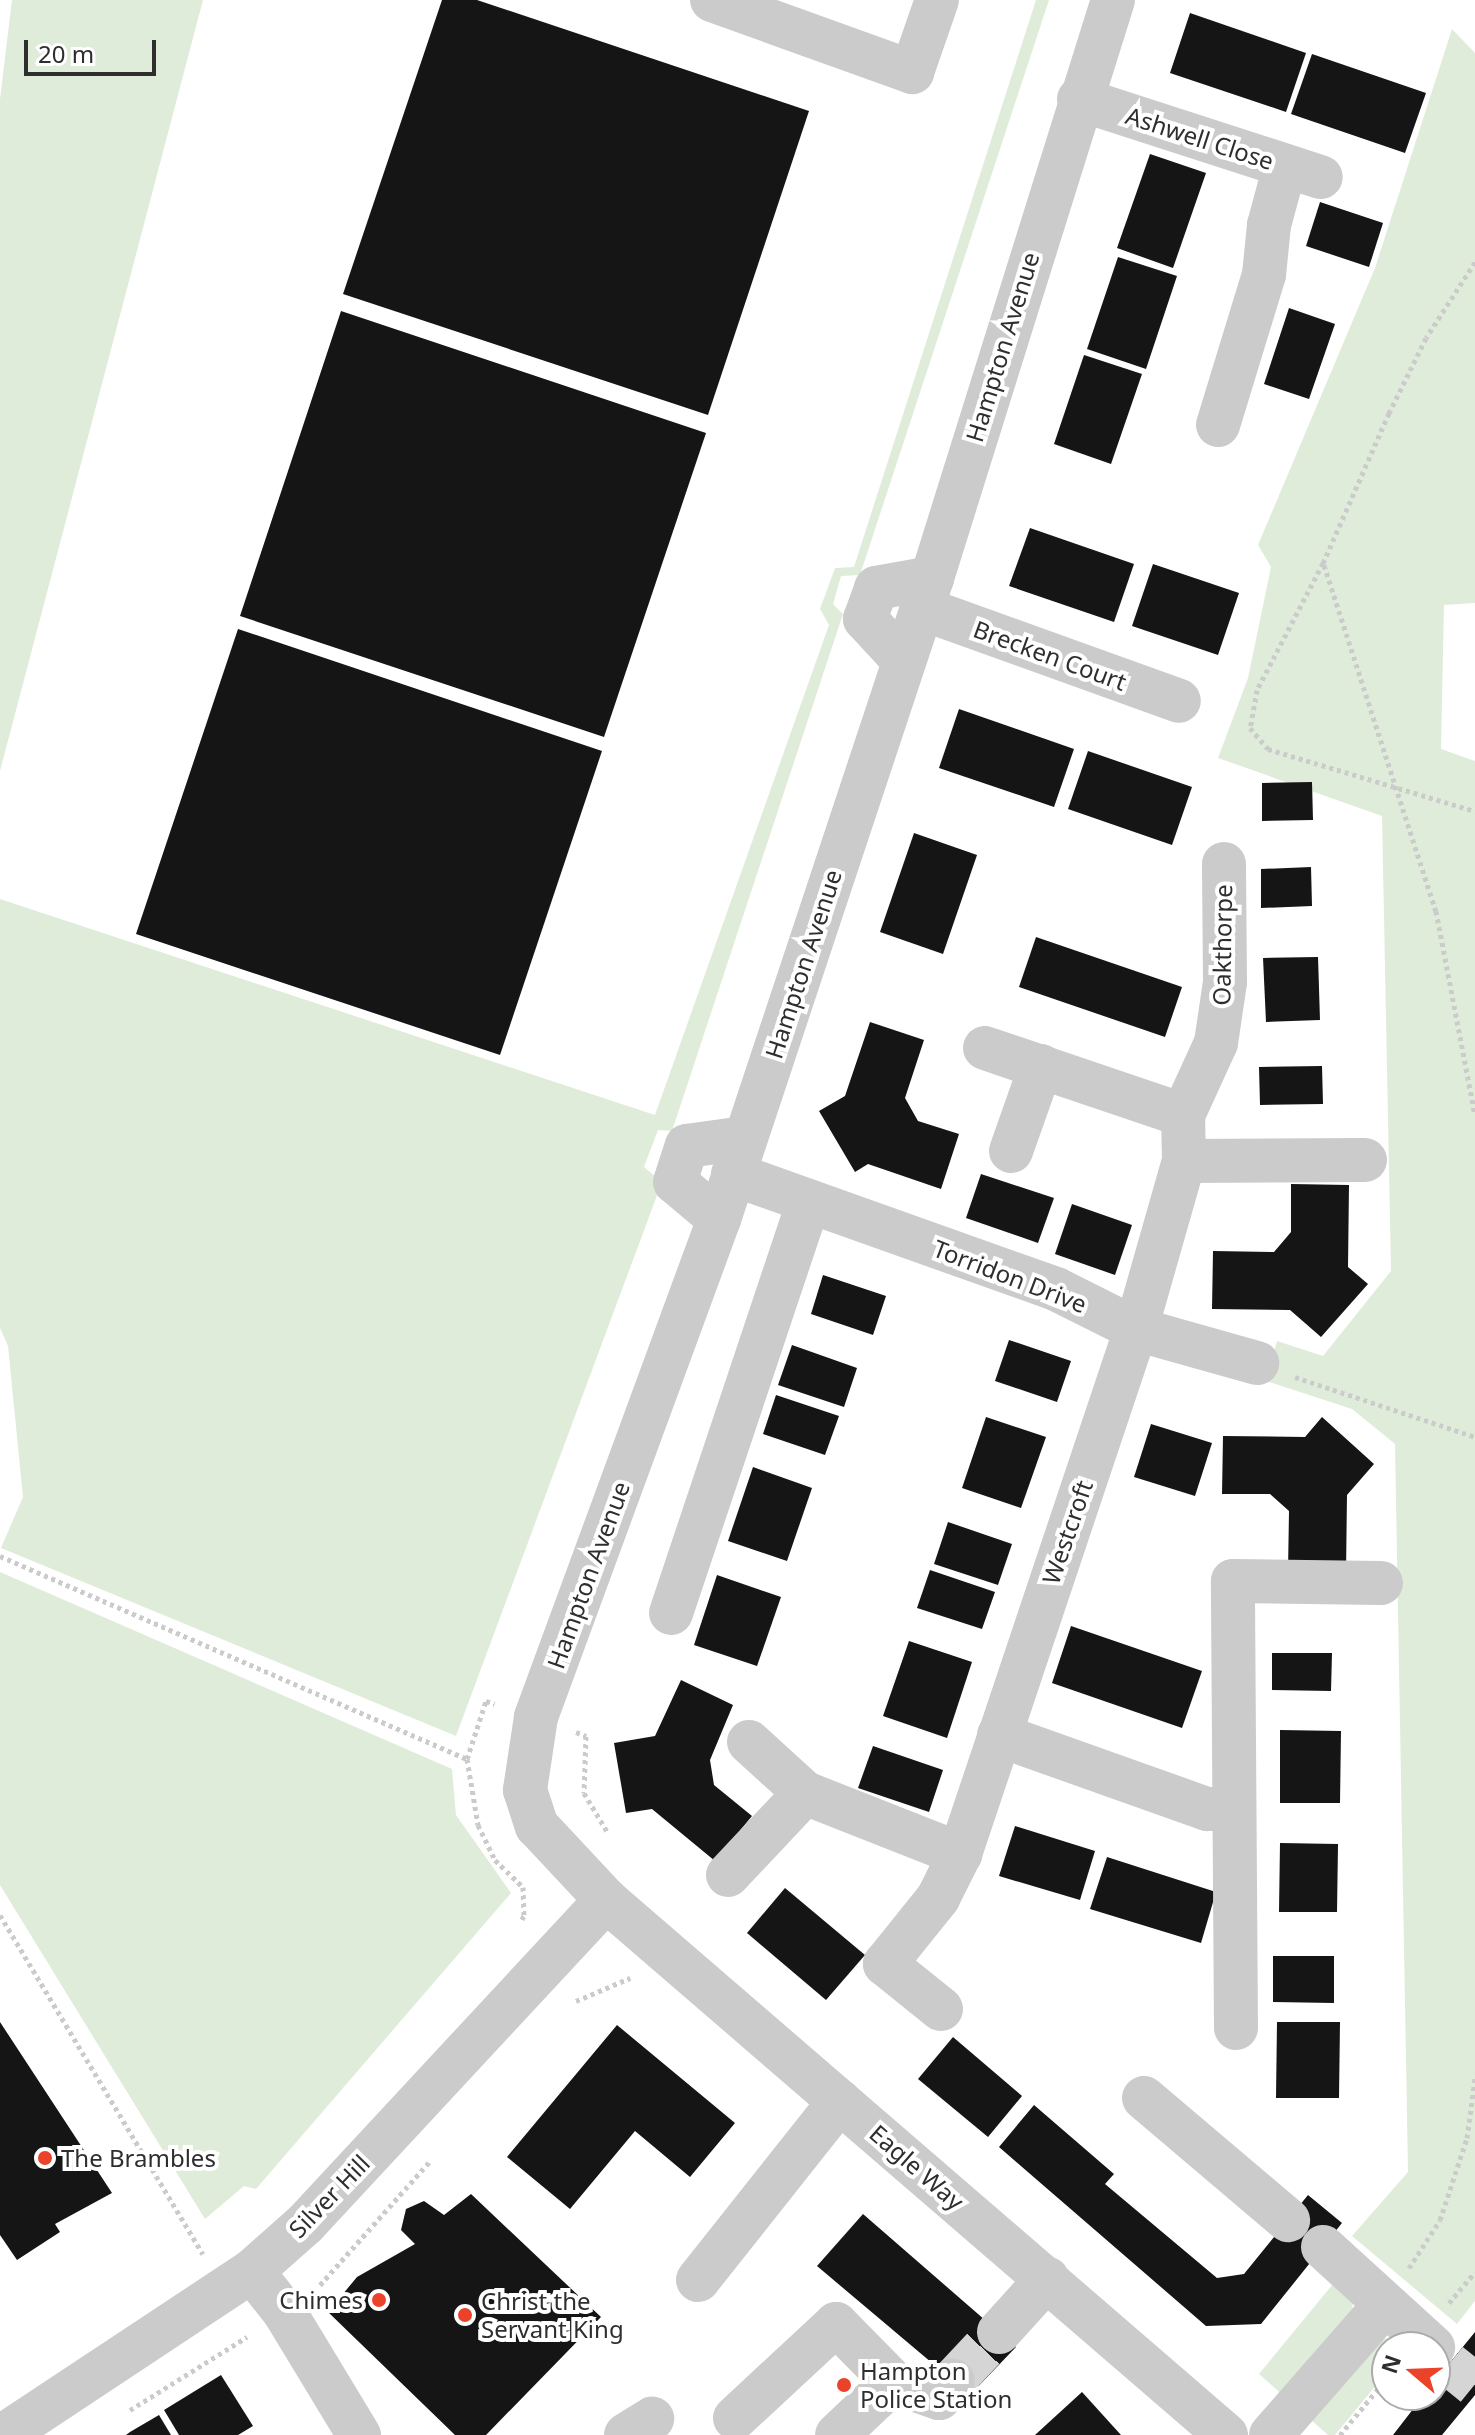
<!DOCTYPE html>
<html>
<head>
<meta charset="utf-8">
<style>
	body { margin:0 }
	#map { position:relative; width:1475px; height:2435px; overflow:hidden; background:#fff; font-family:"Noto Sans",sans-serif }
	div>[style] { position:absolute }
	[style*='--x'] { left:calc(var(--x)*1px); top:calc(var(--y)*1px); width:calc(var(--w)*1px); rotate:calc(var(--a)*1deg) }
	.green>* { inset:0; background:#e0ecda }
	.building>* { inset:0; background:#151515 }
	.minor-tunnel>* { height:44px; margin-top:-22px; transform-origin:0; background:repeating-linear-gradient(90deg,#d5d5d5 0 44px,transparent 0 66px) }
	.path>* { height:5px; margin-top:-2.5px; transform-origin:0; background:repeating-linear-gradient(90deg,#cbcbcb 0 4px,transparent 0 8px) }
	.minor>* { height:44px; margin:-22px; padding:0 22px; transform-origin:22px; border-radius:22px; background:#cbcbcb }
	.dots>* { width:22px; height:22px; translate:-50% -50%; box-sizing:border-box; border:4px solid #fff; border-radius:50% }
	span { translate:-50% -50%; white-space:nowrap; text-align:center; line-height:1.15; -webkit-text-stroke:8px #fff; paint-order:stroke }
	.street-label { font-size:24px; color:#2e2e2e }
	.poi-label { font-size:24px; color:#2e2e2e }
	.left { translate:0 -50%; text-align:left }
	.right { translate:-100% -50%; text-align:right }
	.north { position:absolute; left:1371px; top:2331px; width:80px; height:80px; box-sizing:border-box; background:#fff; border:2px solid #ababab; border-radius:50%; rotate:289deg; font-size:22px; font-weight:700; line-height:32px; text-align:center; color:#2e2e2e }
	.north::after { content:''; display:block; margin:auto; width:28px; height:36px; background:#eb422a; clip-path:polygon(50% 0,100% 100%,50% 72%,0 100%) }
	.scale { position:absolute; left:24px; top:40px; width:132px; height:36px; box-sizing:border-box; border:4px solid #2e2e2e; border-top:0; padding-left:10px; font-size:24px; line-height:28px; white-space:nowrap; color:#2e2e2e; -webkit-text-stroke:6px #fff; paint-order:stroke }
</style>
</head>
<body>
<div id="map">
	<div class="green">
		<div style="clip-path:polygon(12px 0,203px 0,0 771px,0 99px)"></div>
		<div style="clip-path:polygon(1036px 0,1049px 0,860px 575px,841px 576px,833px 604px,843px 614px,672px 1131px,658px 1130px,644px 1167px,662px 1182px,456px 1736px,1px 1548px,23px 1497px,8px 1346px,0 1328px,0 899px,655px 1115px,829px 625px,820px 609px,835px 568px,854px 567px)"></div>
		<div style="clip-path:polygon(1452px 29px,1475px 53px,1475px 603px,1444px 605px,1441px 749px,1475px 761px,1475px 2301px,1457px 2324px,1352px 2236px,1408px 2172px,1395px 1444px,1352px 1409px,1266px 1381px,1277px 1341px,1323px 1356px,1391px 1271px,1382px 816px,1218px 758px,1248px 678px,1271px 567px,1258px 545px,1375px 268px)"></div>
		<div style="clip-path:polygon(0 1572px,452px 1769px,456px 1815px,511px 1893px,256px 2189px,244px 2186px,205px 2219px,0 1885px)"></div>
		<div style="clip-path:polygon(1342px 2273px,1354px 2290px,1352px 2313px,1286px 2398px,1259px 2374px)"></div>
		<div style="clip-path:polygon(1398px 2335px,1408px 2347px,1387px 2347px,1387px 2372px,1335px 2435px,1328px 2435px,1311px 2420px,1381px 2340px)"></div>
	</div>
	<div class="building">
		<div style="clip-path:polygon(442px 0,477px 0,809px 111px,708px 415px,343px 294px)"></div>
		<div style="clip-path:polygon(1190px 13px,1306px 53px,1286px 112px,1170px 73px)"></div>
		<div style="clip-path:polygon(1312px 54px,1426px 93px,1405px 153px,1291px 114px)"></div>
		<div style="clip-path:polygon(1150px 154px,1206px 173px,1173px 268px,1117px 248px)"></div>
		<div style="clip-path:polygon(1320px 202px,1383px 223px,1369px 267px,1306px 246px)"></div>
		<div style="clip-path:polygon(1118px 257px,1177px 276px,1146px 369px,1087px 349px)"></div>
		<div style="clip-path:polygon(1289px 308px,1335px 324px,1309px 399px,1264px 384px)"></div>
		<div style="clip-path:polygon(341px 311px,706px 433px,604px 737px,240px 616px)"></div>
		<div style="clip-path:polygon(1084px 355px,1142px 374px,1111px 464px,1054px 444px)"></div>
		<div style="clip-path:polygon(1030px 528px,1134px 564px,1114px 622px,1009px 586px)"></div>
		<div style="clip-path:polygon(1153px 564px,1239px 593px,1218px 655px,1132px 626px)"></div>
		<div style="clip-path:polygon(238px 629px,602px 751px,500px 1055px,136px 934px)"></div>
		<div style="clip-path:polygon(959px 709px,1074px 749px,1054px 807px,939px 768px)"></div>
		<div style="clip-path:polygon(1088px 751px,1192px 787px,1172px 845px,1068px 809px)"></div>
		<div style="clip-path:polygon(1312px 782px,1313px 820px,1262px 821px,1262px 783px)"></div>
		<div style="clip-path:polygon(914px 833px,977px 855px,943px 954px,880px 932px)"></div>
		<div style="clip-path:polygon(1311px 867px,1312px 906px,1261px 908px,1261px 869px)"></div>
		<div style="clip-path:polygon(1036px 937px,1182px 987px,1165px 1037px,1019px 987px)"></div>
		<div style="clip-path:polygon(1318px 957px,1320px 1020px,1266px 1022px,1263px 958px)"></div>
		<div style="clip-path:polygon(870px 1022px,924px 1040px,905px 1098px,918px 1121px,959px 1134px,941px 1189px,868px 1164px,855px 1172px,819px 1111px,845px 1096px)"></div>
		<div style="clip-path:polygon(1322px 1066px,1323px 1104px,1260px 1105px,1259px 1067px)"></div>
		<div style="clip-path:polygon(981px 1174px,1054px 1198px,1038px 1243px,966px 1218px)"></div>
		<div style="clip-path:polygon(1291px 1184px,1349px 1185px,1348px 1267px,1368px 1284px,1321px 1337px,1290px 1310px,1212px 1309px,1213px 1251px,1274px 1252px,1291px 1232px)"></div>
		<div style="clip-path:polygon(1072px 1204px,1132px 1225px,1115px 1275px,1055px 1254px)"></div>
		<div style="clip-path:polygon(823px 1275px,886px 1296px,873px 1335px,811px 1314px)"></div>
		<div style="clip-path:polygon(1009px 1340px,1071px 1361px,1057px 1402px,995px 1381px)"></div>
		<div style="clip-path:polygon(792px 1345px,857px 1368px,844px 1407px,778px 1385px)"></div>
		<div style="clip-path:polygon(776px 1395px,839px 1416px,825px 1455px,763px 1434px)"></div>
		<div style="clip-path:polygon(986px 1417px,1046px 1437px,1021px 1508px,962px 1488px)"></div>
		<div style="clip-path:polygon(1322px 1417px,1374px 1464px,1347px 1495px,1346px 1573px,1288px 1572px,1289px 1511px,1270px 1494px,1222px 1494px,1223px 1436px,1305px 1437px)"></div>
		<div style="clip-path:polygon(1151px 1424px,1212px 1443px,1195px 1496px,1134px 1477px)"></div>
		<div style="clip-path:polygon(753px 1467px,812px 1488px,787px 1561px,728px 1541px)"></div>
		<div style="clip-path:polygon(948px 1522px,1012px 1544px,998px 1585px,934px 1564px)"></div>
		<div style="clip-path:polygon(930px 1570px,995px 1592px,982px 1629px,917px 1608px)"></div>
		<div style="clip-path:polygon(717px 1575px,781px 1597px,757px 1666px,694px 1645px)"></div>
		<div style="clip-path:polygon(1071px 1626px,1202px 1671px,1182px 1728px,1052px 1683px)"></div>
		<div style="clip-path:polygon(909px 1641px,972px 1662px,947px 1738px,883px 1716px)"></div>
		<div style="clip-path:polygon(1272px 1653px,1332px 1653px,1331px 1691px,1272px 1690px)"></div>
		<div style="clip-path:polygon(681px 1680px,733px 1705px,710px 1760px,714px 1785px,752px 1816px,715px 1861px,652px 1809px,626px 1813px,614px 1743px,655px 1736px)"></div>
		<div style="clip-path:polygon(1280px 1730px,1341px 1731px,1340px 1803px,1280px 1803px)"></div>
		<div style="clip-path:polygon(873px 1746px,943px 1770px,929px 1812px,858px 1788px)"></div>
		<div style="clip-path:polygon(1015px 1826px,1095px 1851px,1080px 1900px,999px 1876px)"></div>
		<div style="clip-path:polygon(1280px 1843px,1338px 1844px,1337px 1912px,1279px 1912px)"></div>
		<div style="clip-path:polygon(1107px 1857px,1216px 1892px,1201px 1943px,1090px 1909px)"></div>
		<div style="clip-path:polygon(785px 1888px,865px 1955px,826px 2000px,747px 1933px)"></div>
		<div style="clip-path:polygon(1273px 1956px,1334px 1956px,1334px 2003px,1273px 2002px)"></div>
		<div style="clip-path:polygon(0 2022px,112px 2193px,55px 2224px,60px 2232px,17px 2260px,0 2235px)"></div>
		<div style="clip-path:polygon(1277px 2022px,1340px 2022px,1339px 2098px,1276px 2098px)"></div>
		<div style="clip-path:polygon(617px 2025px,735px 2123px,690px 2177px,635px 2131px,570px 2209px,507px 2157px)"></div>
		<div style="clip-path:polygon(953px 2037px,1022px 2096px,988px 2137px,918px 2079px)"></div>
		<div style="clip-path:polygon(1034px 2105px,1114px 2174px,1105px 2184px,1217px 2278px,1244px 2274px,1308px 2195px,1342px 2223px,1261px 2324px,1206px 2326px,999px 2147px)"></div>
		<div style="clip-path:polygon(471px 2194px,601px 2317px,486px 2435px,455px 2435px,328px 2312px,357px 2277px,415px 2244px,401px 2230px,406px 2209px,424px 2201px,444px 2215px)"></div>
		<div style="clip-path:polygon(863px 2214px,1016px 2347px,970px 2395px,817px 2266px)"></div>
		<div style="clip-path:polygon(1475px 2332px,1475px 2395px,1442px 2435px,1393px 2435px,1424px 2395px,1435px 2395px,1435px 2381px)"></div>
		<div style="clip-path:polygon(221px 2375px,253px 2426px,238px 2435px,179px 2435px,164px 2410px)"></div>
		<div style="clip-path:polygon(1082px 2392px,1121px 2435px,1035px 2435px)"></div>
		<div style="clip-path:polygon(159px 2415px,171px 2435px,126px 2435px,130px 2432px)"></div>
	</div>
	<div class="minor-tunnel">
		<div style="--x:1449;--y:2364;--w:33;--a:39"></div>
		<div style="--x:953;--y:2381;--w:67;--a:-46.8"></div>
	</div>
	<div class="path">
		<div style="--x:1475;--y:262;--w:90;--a:122.8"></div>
		<div style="--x:1426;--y:338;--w:84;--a:116.3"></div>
		<div style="--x:1389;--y:413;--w:164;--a:113.7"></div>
		<div style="--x:1323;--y:563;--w:143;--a:117.5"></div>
		<div style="--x:1257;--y:690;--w:39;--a:100"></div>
		<div style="--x:1250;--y:728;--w:28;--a:49"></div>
		<div style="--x:1268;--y:749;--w:216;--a:16.7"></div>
		<div style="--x:1324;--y:565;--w:364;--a:72.1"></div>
		<div style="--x:1436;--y:911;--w:208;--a:79.2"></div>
		<div style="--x:1295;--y:1377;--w:190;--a:18.4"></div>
		<div style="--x:0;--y:1556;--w:509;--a:23.49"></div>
		<div style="--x:467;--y:1759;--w:61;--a:-71.9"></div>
		<div style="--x:486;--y:1701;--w:9;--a:18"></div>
		<div style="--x:576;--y:1732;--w:11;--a:22"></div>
		<div style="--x:586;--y:1736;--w:57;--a:92"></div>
		<div style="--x:584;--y:1793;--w:47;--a:59"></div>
		<div style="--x:467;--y:1759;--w:67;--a:80.5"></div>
		<div style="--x:478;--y:1825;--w:39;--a:64"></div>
		<div style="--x:495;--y:1860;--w:39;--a:44"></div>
		<div style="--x:523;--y:1887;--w:29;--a:88"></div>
		<div style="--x:524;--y:1916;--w:7;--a:124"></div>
		<div style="--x:0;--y:1915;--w:395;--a:59.1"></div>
		<div style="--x:576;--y:2001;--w:59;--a:-23.1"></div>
		<div style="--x:1409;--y:2268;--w:57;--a:-57.1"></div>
		<div style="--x:1440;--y:2220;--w:86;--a:-71.8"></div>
		<div style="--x:1467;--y:2138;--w:60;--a:-82.3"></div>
		<div style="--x:320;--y:2285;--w:166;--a:-48.4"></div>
		<div style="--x:1449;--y:2303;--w:40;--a:-50"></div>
		<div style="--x:130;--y:2410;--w:138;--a:-32"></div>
		<div style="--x:1340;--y:2435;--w:74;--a:-50.5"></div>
	</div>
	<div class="minor">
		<div style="--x:712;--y:0;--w:213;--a:19.8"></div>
		<div style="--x:912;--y:72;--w:76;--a:-70.9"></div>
		<div style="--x:1113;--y:0;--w:606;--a:107.39"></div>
		<div style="--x:932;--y:578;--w:675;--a:108.38"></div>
		<div style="--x:719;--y:1219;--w:531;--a:110.18"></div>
		<div style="--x:536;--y:1717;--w:74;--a:98.6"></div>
		<div style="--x:525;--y:1790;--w:38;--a:72"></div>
		<div style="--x:537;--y:1826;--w:101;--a:47"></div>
		<div style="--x:606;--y:1900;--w:819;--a:40.79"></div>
		<div style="--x:1079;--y:99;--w:254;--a:17.9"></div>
		<div style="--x:1218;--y:425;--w:157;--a:-73"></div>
		<div style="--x:1264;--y:275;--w:50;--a:-84.3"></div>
		<div style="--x:1269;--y:225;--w:61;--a:-74.8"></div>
		<div style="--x:921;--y:608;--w:274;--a:19.8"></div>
		<div style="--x:903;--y:660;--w:56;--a:-132.8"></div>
		<div style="--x:865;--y:619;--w:33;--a:-70"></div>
		<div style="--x:876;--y:588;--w:57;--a:-10.1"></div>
		<div style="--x:985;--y:1048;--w:209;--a:18.7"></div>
		<div style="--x:1011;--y:1151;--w:90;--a:-70.6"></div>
		<div style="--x:1184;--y:1161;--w:181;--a:-0.3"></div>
		<div style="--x:733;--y:1174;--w:343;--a:19.6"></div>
		<div style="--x:1056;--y:1289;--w:89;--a:26.6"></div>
		<div style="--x:1136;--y:1329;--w:126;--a:15.7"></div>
		<div style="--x:719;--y:1219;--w:57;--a:-139.9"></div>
		<div style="--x:675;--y:1182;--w:38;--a:-72"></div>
		<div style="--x:687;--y:1146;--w:59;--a:-7.9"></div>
		<div style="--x:671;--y:1613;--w:434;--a:-71.5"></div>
		<div style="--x:999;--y:1735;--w:221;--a:19.6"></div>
		<div style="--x:1207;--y:1809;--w:27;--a:0"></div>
		<div style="--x:749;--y:1742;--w:76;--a:42.3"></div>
		<div style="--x:805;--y:1793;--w:167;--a:21.5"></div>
		<div style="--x:728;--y:1875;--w:112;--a:-46.8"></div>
		<div style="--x:941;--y:2009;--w:72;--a:-141.2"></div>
		<div style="--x:885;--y:1964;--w:85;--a:-51.2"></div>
		<div style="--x:938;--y:1898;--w:49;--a:-63.4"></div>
		<div style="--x:960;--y:1854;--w:554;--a:-71.47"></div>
		<div style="--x:1136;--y:1329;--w:175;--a:-74.1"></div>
		<div style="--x:1184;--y:1161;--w:46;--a:-91.2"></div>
		<div style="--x:1183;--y:1115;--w:79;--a:-65.4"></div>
		<div style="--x:1216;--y:1043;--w:62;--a:-81.6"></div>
		<div style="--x:1225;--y:982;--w:118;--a:-90.5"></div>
		<div style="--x:1236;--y:2028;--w:447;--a:-90.4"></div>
		<div style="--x:1233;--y:1581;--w:148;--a:0.8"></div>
		<div style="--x:1144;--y:2098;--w:189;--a:40.3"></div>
		<div style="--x:1323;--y:2247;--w:149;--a:42.3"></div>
		<div style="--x:252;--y:2271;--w:53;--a:51.8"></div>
		<div style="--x:285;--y:2313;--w:143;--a:58.8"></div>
		<div style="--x:698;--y:2280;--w:228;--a:-51.6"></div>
		<div style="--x:999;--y:2332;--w:72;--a:-47.8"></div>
		<div style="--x:893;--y:2382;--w:49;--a:19.2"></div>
		<div style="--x:939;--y:2398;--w:22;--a:-51"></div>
		<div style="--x:735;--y:2418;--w:138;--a:-42.9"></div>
		<div style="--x:836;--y:2324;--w:81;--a:45.5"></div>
		<div style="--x:893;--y:2382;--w:77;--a:136.6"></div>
		<div style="--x:4;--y:2435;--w:297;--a:-33.5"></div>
		<div style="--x:252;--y:2271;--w:72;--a:-41.6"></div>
		<div style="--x:306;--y:2223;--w:441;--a:-47.1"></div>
		<div style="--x:626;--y:2435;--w:31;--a:-32"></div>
		<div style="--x:1271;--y:2435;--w:171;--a:-48.8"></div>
	</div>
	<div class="dots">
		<div style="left:45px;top:2158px;background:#eb422a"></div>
		<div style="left:379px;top:2300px;background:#eb422a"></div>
		<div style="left:465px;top:2315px;background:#eb422a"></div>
		<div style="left:844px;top:2385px;background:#eb422a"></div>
	</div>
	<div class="street-label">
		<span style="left:1200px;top:138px;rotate:18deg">Ashwell Close</span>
		<span style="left:1002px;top:347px;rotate:-73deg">Hampton Avenue</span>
		<span style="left:1050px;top:655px;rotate:20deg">Brecken Court</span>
		<span style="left:1222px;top:945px;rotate:-89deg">Oakthorpe</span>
		<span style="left:803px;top:964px;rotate:-72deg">Hampton Avenue</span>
		<span style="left:1010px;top:1276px;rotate:21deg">Torridon Drive</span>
		<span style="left:1067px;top:1532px;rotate:-71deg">Westcroft</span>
		<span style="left:588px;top:1575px;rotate:-70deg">Hampton Avenue</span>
		<span style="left:917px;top:2167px;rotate:41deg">Eagle Way</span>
		<span style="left:329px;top:2196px;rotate:-46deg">Silver Hill</span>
	</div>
	<div class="poi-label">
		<span class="left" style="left:61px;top:2158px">The Brambles</span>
		<span class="right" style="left:363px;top:2300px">Chimes</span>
		<span class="left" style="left:481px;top:2315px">Christ the<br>Servant King</span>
		<span class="left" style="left:860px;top:2385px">Hampton<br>Police Station</span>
	</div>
	<div class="north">N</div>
	<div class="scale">20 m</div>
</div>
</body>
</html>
